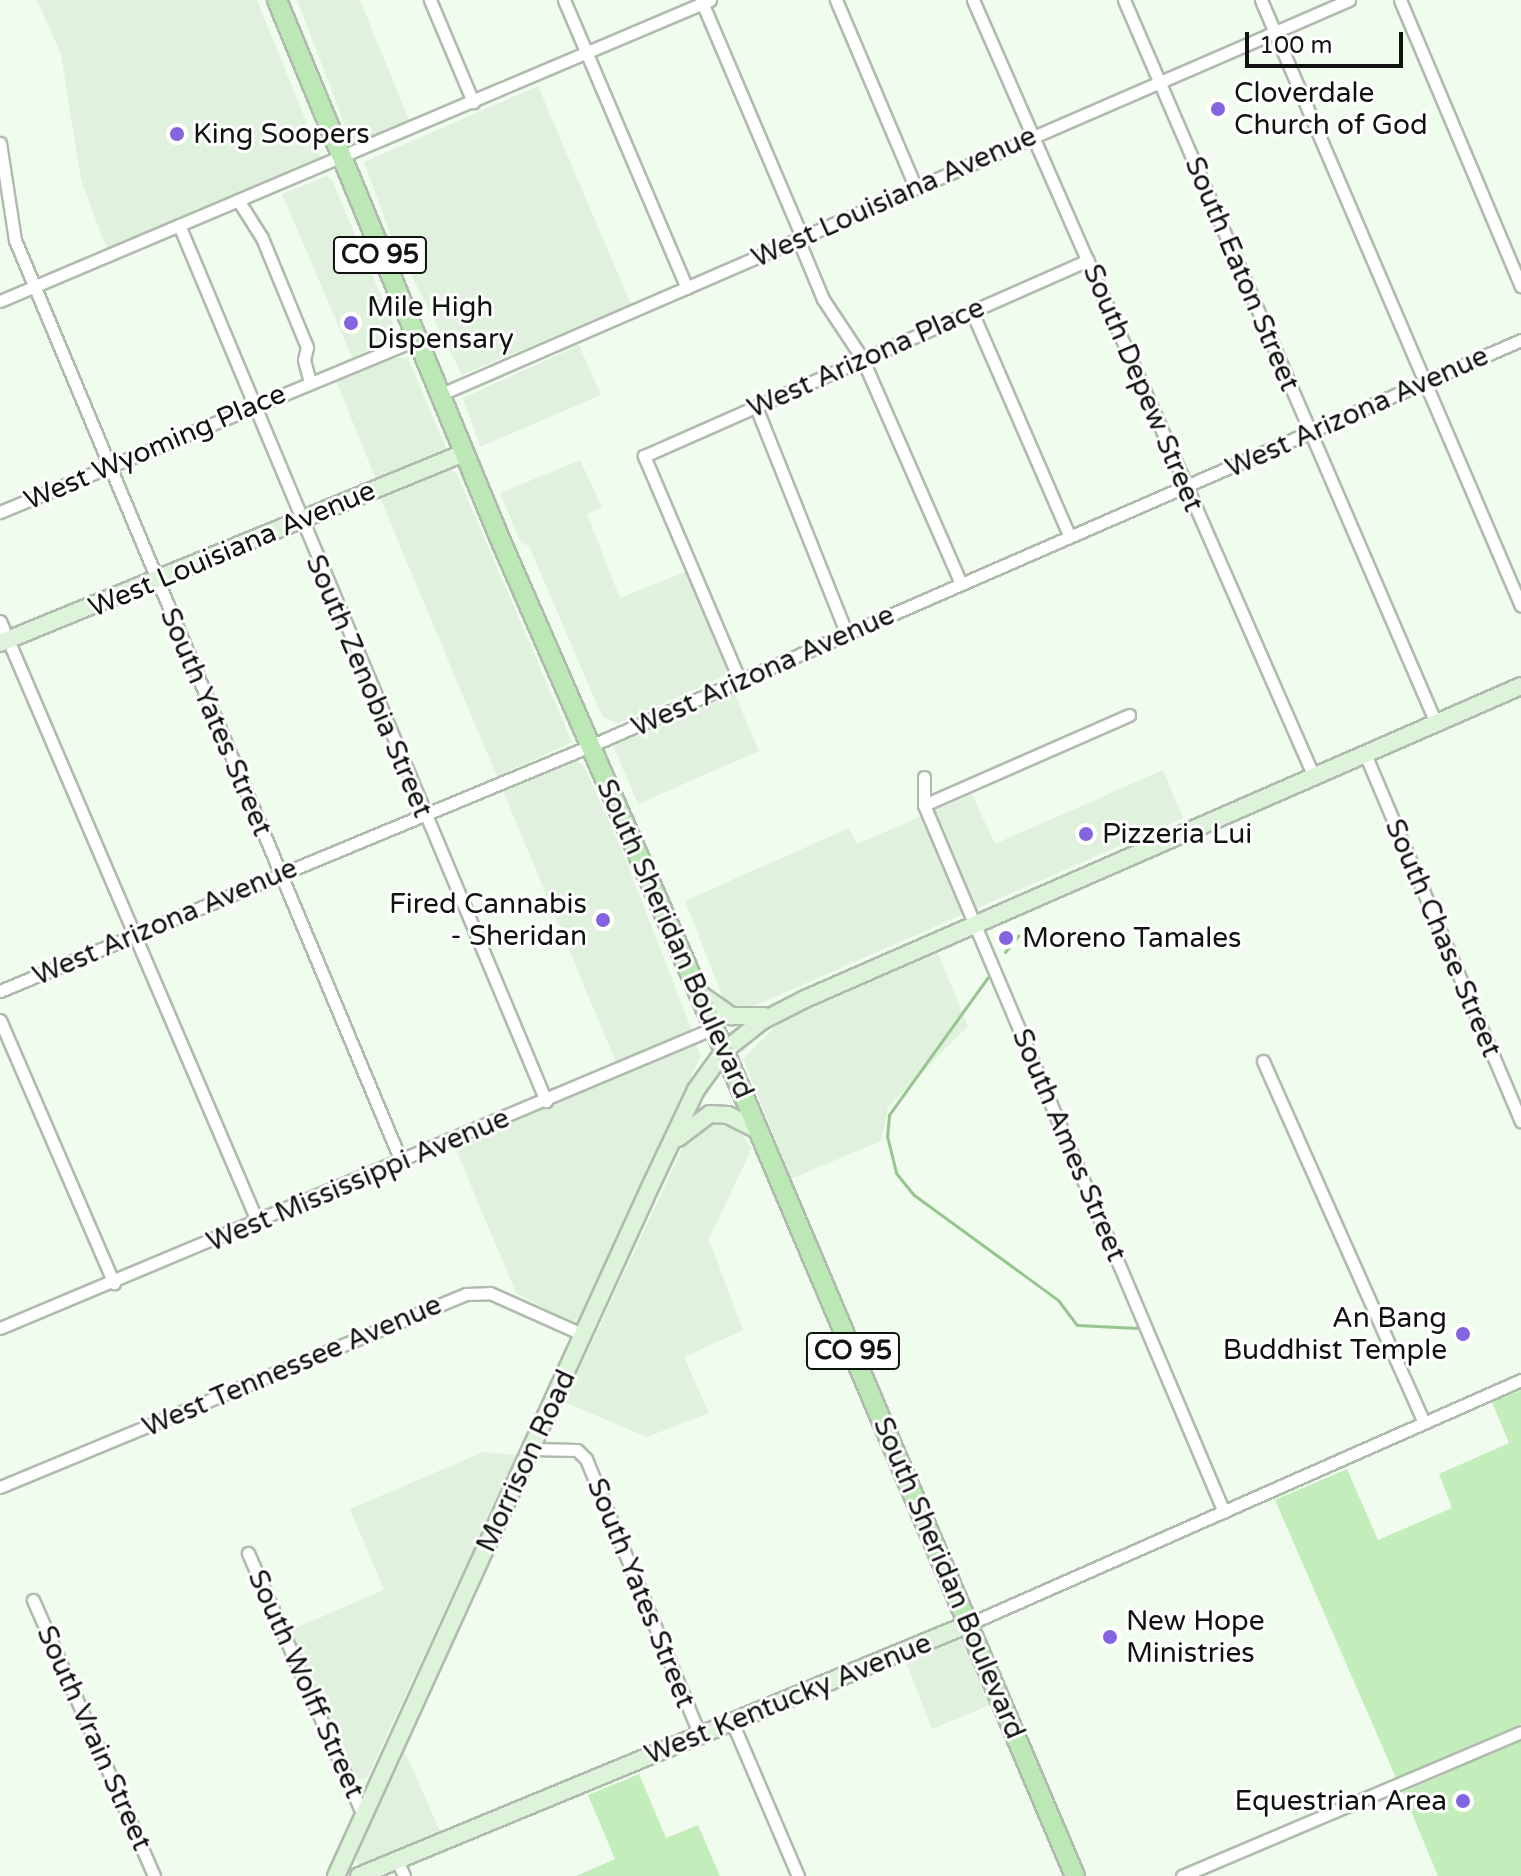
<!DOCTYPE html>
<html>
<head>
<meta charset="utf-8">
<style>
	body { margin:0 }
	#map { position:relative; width:1521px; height:1876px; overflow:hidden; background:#f0fdee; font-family:"Varela Round",sans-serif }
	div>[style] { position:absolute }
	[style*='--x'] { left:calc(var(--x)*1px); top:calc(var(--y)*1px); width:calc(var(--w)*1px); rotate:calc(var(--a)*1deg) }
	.built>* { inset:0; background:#e0f2dd }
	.green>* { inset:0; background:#c3eebb }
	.stream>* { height:3px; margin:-1.5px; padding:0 1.5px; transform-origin:1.5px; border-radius:1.5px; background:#97c58f }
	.roads { filter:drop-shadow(2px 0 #afbbad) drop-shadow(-2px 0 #afbbad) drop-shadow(0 2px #afbbad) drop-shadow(0 -2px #afbbad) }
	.street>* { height:11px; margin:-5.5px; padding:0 5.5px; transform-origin:5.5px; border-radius:5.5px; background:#fff }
	.secondary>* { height:16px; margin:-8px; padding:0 8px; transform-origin:8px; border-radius:8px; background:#def4da }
	.primary>* { height:18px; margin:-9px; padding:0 9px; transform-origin:9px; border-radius:9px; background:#bce8b5 }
	.dots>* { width:22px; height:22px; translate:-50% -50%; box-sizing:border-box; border:4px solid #fff; border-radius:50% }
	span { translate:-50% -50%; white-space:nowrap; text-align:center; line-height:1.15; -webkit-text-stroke:6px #fff; paint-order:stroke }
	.shield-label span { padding:2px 6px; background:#fff; border:2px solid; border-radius:6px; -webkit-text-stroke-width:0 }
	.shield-label { font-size:26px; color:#10140f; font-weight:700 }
	.poi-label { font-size:28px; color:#10140f }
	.left { translate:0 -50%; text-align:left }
	.right { translate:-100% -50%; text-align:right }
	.street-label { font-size:28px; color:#10140f }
	.scale { position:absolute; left:1245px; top:32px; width:158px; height:36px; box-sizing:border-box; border:4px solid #10140f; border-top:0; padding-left:10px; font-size:24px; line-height:28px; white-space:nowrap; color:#10140f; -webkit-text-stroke:6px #fff; paint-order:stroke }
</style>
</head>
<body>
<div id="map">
	<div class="built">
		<div style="clip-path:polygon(37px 0,257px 0,321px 158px,107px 250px,81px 180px,61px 55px)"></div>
		<div style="clip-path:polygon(297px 0,360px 0,410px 122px,356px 145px,351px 141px)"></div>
		<div style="clip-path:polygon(538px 86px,631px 304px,462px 375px,389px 231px,364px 162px)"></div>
		<div style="clip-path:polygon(326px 176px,332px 180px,398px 336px,352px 358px,282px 194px)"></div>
		<div style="clip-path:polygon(579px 345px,601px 395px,480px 447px,463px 398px)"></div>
		<div style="clip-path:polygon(392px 358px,408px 358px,447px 450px,377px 482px,336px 381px)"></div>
		<div style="clip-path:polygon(580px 460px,602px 507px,587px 514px,620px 598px,687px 571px,728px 674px,618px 724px,602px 716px,529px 546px,521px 543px,500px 493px)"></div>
		<div style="clip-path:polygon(449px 469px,457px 474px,572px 742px,497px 777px,380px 498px)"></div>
		<div style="clip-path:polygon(733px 690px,759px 751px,638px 804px,612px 744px)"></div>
		<div style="clip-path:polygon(576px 760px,584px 766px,620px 845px,693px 1033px,617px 1065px,503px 791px)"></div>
		<div style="clip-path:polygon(1163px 770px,1183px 818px,747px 1009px,724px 1000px,685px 901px,849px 828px,857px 844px,972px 794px,995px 844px)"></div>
		<div style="clip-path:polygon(937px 951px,968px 1026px,888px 1107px,881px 1141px,791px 1179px,743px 1059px,783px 1019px)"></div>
		<div style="clip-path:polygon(696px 1045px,701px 1055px,582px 1321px,575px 1325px,516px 1293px,454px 1145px)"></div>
		<div style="clip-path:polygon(708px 1120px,730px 1120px,752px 1148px,709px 1239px,743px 1330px,684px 1357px,709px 1413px,647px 1437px,564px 1402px,689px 1134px)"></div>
		<div style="clip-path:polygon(483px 1452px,517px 1455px,367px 1778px,355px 1780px,291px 1630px,384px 1590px,350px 1509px)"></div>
		<div style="clip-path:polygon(961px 1638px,990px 1705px,932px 1729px,905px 1660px)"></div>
		<div style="clip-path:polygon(405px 1752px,441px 1833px,363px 1868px,354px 1859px)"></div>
	</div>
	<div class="green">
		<div style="clip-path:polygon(1521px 1390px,1521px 1724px,1396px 1778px,1275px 1500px,1347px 1469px,1378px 1540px,1452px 1508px,1439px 1474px,1509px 1443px,1492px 1402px)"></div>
		<div style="clip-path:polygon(1521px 1741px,1521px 1876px,1438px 1876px,1403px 1792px)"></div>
		<div style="clip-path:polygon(639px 1774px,666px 1838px,698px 1825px,720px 1876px,576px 1876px,615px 1859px,588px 1795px)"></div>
	</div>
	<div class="stream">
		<div style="--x:1005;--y:952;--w:21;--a:-51"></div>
		<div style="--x:988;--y:977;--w:170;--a:125.7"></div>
		<div style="--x:889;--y:1115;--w:21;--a:95"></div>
		<div style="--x:887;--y:1136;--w:38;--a:76"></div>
		<div style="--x:896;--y:1173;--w:28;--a:51"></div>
		<div style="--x:914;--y:1195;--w:178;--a:36.1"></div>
		<div style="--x:1058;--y:1300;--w:31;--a:53"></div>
		<div style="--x:1077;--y:1325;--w:61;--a:2.8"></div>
	</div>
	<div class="roads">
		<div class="street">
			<div style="--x:430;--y:0;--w:111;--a:67.1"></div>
			<div style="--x:564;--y:0;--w:313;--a:66.9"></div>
			<div style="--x:701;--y:0;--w:258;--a:66.9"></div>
			<div style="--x:836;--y:0;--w:202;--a:67"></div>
			<div style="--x:973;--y:0;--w:849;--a:66.3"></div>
			<div style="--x:1124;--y:0;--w:787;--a:66.66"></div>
			<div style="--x:1261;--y:0;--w:659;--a:66.78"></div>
			<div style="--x:1400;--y:0;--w:311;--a:67.1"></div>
			<div style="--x:0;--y:143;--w:98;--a:81.2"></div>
			<div style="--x:15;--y:240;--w:999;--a:67.26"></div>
			<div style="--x:238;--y:200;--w:45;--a:57.7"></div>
			<div style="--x:262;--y:238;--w:118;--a:67.6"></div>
			<div style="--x:307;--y:347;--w:13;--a:103"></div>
			<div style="--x:304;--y:360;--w:23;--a:75"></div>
			<div style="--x:179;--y:225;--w:950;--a:67.27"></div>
			<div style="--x:798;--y:239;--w:65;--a:67.4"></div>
			<div style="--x:823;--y:299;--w:71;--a:56.5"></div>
			<div style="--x:862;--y:358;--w:247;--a:66.3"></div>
			<div style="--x:0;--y:301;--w:771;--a:-22.97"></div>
			<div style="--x:972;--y:312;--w:245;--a:66.5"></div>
			<div style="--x:439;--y:395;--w:992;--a:-23.46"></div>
			<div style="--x:756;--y:407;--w:245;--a:68.2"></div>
			<div style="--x:0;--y:512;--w:450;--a:-22.5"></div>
			<div style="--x:0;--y:621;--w:655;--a:66.8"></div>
			<div style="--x:740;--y:681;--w:245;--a:-113.1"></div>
			<div style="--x:644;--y:456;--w:485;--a:-23.8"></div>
			<div style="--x:1365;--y:754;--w:399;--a:67"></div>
			<div style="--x:924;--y:777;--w:28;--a:90"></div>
			<div style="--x:924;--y:805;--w:768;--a:67.01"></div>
			<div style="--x:924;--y:805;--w:224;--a:-23.7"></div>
			<div style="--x:0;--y:991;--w:639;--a:-22.55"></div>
			<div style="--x:590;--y:746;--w:1016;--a:-23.56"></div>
			<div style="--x:0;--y:1020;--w:287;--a:66.6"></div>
			<div style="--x:1263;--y:1061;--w:396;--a:66"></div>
			<div style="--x:0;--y:1328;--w:774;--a:-22.79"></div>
			<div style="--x:532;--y:1449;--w:45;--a:1.3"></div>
			<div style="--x:577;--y:1450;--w:13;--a:45"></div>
			<div style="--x:586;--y:1459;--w:299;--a:67.6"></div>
			<div style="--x:0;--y:1487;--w:504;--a:-22.5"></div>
			<div style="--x:466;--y:1294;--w:24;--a:-2"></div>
			<div style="--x:490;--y:1293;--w:103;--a:24.1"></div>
			<div style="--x:248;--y:1553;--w:286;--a:66.3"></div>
			<div style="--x:33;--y:1600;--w:301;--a:66.3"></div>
			<div style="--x:969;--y:1624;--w:604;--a:-23.85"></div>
			<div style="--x:732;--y:1722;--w:168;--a:66.8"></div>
			<div style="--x:397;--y:1860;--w:17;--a:66"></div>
			<div style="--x:1182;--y:1876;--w:368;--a:-23"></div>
		</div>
		<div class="secondary">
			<div style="--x:0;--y:643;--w:501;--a:-22.27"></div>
			<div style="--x:700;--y:994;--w:39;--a:35"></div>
			<div style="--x:732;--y:1016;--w:32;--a:0"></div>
			<div style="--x:678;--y:1138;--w:40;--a:-37"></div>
			<div style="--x:710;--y:1114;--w:18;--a:3"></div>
			<div style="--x:728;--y:1115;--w:35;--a:27"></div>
			<div style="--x:336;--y:1876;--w:762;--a:-65.49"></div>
			<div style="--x:652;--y:1183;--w:103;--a:-64.7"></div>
			<div style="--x:696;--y:1090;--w:48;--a:-54.3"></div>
			<div style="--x:724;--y:1051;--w:48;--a:-38.3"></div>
			<div style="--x:762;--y:1021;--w:48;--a:-27.1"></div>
			<div style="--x:805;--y:999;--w:781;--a:-23.61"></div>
			<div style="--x:359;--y:1876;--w:660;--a:-22.45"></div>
		</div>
		<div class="primary">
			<div style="--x:277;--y:0;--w:583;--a:67.52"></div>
			<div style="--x:500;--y:539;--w:604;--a:66.37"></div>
			<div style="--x:742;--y:1092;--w:852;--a:66.99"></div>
		</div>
	</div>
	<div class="dots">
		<div style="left:1218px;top:109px;background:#8365e1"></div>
		<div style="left:177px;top:134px;background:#8365e1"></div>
		<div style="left:351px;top:323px;background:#8365e1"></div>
		<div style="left:1086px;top:834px;background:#8365e1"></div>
		<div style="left:603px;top:920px;background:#8365e1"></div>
		<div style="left:1006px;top:938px;background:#8365e1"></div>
		<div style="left:1463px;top:1334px;background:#8365e1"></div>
		<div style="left:1110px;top:1637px;background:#8365e1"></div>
		<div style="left:1463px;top:1801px;background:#8365e1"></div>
	</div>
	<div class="shield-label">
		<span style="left:380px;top:255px">CO 95</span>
		<span style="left:853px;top:1351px">CO 95</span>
	</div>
	<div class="poi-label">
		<span class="left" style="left:1234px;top:109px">Cloverdale<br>Church of God</span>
		<span class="left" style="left:193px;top:134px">King Soopers</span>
		<span class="left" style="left:367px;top:323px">Mile High<br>Dispensary</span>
		<span class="left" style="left:1102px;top:834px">Pizzeria Lui</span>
		<span class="right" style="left:587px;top:920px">Fired Cannabis<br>- Sheridan</span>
		<span class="left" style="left:1022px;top:938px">Moreno Tamales</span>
		<span class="right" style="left:1447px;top:1334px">An Bang<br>Buddhist Temple</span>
		<span class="left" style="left:1126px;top:1637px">New Hope<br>Ministries</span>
		<span class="right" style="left:1447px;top:1801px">Equestrian Area</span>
	</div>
	<div class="street-label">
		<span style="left:894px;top:197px;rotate:-24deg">West Louisiana Avenue</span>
		<span style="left:1242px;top:274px;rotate:67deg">South Eaton Street</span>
		<span style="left:866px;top:358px;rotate:-24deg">West Arizona Place</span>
		<span style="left:1143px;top:388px;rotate:67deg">South Depew Street</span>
		<span style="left:1357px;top:412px;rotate:-24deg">West Arizona Avenue</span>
		<span style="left:155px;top:447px;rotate:-23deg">West Wyoming Place</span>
		<span style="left:232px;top:549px;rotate:-23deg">West Louisiana Avenue</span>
		<span style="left:763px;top:671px;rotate:-24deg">West Arizona Avenue</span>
		<span style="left:369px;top:686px;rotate:67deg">South Zenobia Street</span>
		<span style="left:216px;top:722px;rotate:67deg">South Yates Street</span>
		<span style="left:165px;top:922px;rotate:-23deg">West Arizona Avenue</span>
		<span style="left:1443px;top:938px;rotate:67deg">South Chase Street</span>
		<span style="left:675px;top:939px;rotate:66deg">South Sheridan Boulevard</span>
		<span style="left:1069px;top:1145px;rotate:67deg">South Ames Street</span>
		<span style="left:358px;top:1180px;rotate:-23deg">West Mississippi Avenue</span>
		<span style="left:292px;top:1366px;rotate:-23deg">West Tennessee Avenue</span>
		<span style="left:526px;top:1461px;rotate:-65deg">Morrison Road</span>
		<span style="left:949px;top:1578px;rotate:67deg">South Sheridan Boulevard</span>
		<span style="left:641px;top:1593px;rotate:68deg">South Yates Street</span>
		<span style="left:306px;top:1684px;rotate:66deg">South Wolff Street</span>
		<span style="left:788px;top:1699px;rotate:-22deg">West Kentucky Avenue</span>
		<span style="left:94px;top:1738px;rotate:66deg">South Vrain Street</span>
	</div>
	<div class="scale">100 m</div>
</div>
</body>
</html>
